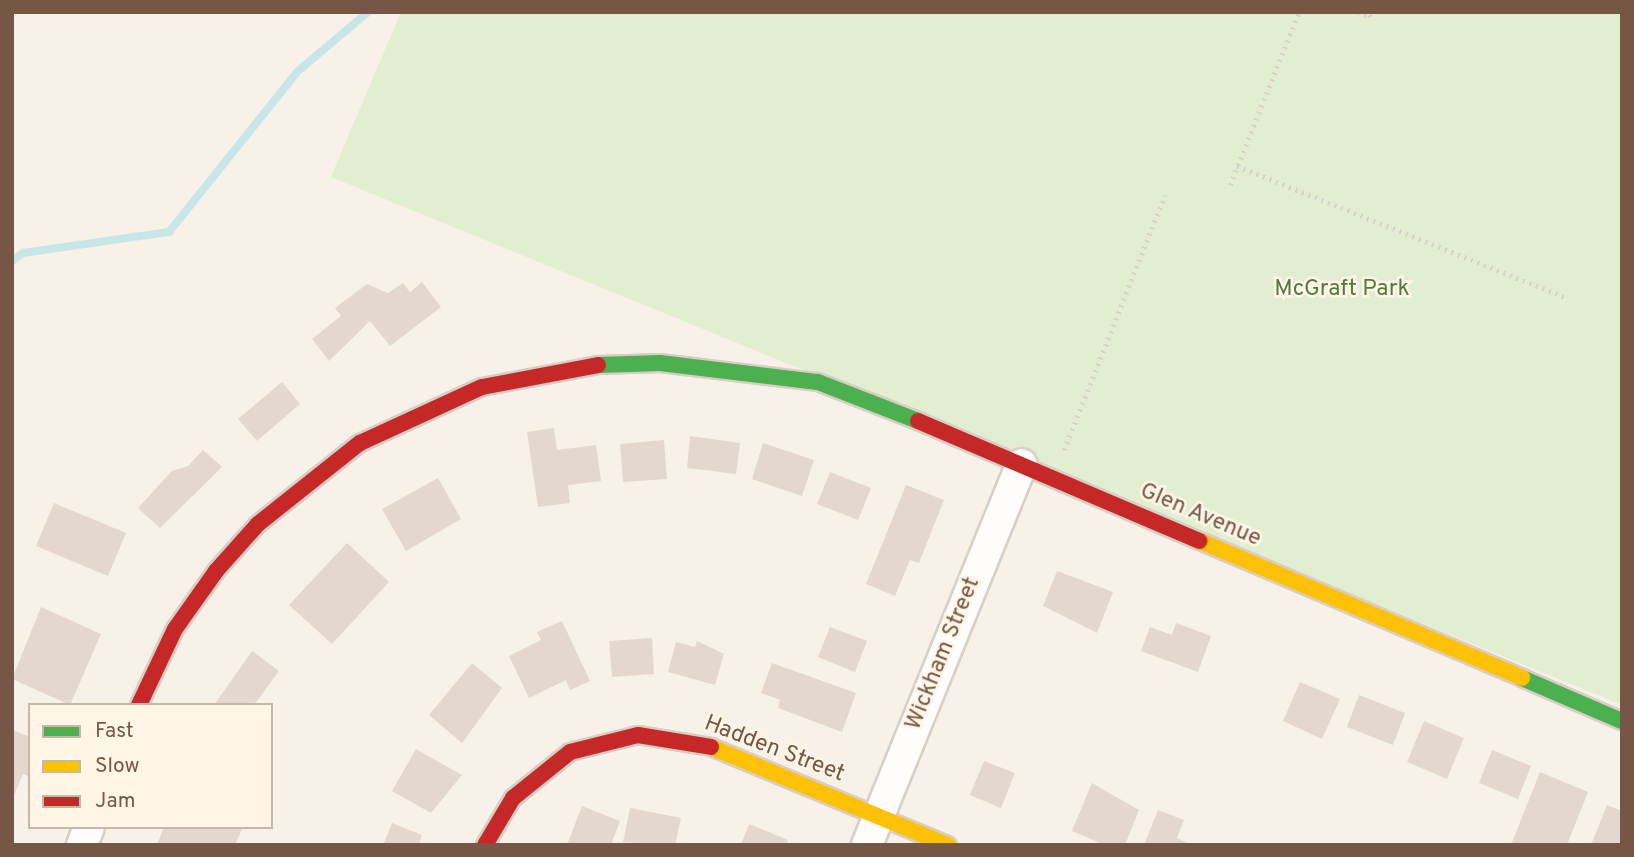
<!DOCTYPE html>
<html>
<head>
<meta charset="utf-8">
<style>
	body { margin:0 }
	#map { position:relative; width:1634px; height:857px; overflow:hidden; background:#f7f1e7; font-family:Overpass,sans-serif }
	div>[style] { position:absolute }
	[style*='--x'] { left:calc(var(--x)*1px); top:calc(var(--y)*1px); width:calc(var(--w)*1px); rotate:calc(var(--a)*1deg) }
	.green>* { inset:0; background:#e2eed0 }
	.stream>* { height:8px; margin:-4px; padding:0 4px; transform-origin:4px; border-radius:4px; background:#c8e6e8 }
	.building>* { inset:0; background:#e4d8ce }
	.path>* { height:4.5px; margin-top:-2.25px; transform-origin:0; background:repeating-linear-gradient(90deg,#dad1ca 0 2px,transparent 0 7px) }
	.roads { filter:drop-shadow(2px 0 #d8cec5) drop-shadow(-2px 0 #d8cec5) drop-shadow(0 2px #d8cec5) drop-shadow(0 -2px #d8cec5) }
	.street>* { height:30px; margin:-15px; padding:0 15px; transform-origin:15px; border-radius:15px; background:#fefdfb }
	.fast>* { height:16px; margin:-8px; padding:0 8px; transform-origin:8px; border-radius:8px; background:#4caf50 }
	.slow>* { height:16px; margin:-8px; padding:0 8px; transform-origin:8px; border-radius:8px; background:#ffc107 }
	.jam>* { height:16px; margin:-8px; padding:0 8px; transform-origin:8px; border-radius:8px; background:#c62828 }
	span { translate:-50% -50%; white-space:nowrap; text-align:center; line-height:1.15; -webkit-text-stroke:5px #fff6e8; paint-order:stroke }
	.park-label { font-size:23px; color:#507d3d }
	.street-label { font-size:23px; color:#765746 }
	.frame { position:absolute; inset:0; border:14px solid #765746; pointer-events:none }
	.legend { position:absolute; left:28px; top:703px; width:245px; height:126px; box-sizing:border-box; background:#fff6e8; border:2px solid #c8b6a7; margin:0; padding:9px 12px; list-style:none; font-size:21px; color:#765746 }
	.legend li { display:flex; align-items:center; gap:14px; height:35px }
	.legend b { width:35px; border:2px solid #c8b6a7 }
</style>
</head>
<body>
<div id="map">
	<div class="green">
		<div style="clip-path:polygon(401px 12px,1622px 12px,1622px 705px,331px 177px)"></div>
	</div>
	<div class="stream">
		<div style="--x:12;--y:261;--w:14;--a:-36"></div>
		<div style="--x:23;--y:253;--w:148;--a:-8.2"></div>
		<div style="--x:169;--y:232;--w:206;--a:-51.3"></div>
		<div style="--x:298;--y:71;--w:92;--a:-40.1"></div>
	</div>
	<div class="building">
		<div style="clip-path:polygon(422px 282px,441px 307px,390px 346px,370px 321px,329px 361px,312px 339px,341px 316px,335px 308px,367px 284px,388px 293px,403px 283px,410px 292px)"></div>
		<div style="clip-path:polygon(282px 382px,300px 404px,257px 441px,238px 419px)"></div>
		<div style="clip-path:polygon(554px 428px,557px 450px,596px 445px,601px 481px,568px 485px,570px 503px,538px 507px,527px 432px)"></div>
		<div style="clip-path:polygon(690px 436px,740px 443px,736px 474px,687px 468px)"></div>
		<div style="clip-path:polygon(664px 440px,667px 479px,623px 482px,620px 444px)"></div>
		<div style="clip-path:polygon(763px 443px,814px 460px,802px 496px,752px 479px)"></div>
		<div style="clip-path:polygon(203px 450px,222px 467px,160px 528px,138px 508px,172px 471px,188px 466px)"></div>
		<div style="clip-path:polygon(830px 472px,871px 488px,858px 520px,817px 504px)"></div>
		<div style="clip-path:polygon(438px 478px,461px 519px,406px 551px,382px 509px)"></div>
		<div style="clip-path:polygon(906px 485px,944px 500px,919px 563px,910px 560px,895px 596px,866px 584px)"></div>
		<div style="clip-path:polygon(54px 503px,126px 533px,108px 576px,36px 546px)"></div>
		<div style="clip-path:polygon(347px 543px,389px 582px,332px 644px,289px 605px)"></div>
		<div style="clip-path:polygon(1057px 571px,1113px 592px,1097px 633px,1043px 606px)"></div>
		<div style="clip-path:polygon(41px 607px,101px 634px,70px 705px,12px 679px)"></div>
		<div style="clip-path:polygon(562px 621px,590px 681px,570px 690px,566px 680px,529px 698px,509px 656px,541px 640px,537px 632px)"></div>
		<div style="clip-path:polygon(1176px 623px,1211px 636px,1198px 672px,1141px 651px,1150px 627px,1172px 635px)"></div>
		<div style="clip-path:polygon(830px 627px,867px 641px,855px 672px,818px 657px)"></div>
		<div style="clip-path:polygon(652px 638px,654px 674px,612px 677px,609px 641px)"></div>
		<div style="clip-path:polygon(697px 641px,724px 654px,715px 685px,668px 672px,676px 642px,695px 647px)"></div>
		<div style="clip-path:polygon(252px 651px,279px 671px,254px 705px,214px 705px)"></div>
		<div style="clip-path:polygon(472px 663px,502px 688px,462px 743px,429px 715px)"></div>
		<div style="clip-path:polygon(772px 663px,856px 693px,842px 732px,778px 708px,780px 700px,761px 693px)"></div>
		<div style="clip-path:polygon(1300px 682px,1340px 699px,1322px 739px,1283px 721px)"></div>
		<div style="clip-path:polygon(1359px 695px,1405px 713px,1393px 745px,1347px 727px)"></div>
		<div style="clip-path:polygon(1424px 721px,1464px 738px,1447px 779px,1407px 762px)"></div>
		<div style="clip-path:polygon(13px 730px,30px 737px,30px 777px,23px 774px,12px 800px)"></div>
		<div style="clip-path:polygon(416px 749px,462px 775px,431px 813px,392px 791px)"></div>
		<div style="clip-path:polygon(1492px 750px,1531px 766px,1518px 799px,1479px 783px)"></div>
		<div style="clip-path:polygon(984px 761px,1015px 773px,1001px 808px,970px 795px)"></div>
		<div style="clip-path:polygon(1540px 772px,1588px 792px,1567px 845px,1511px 845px)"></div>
		<div style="clip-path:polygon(1092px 783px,1139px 810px,1125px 845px,1105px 845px,1072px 831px)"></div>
		<div style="clip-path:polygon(1607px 805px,1622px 811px,1622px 845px,1591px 845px)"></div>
		<div style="clip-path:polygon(582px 806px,620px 821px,611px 845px,567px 845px)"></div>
		<div style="clip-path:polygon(630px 808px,681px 818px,675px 845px,623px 842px)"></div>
		<div style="clip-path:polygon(1158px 810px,1184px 820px,1177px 838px,1192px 845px,1144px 845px)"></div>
		<div style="clip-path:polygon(392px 823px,422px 835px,419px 845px,383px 845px)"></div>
		<div style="clip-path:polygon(749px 824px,788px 840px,786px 845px,741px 845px)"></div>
		<div style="clip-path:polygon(164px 827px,243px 827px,235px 845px,157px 845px)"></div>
	</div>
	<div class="path">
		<div style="--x:1358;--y:12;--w:13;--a:23"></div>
		<div style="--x:1370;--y:17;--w:5;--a:-112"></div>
		<div style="--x:1237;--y:166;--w:353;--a:21.8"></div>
		<div style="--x:1230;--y:185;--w:186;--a:-68.3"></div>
		<div style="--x:1064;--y:450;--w:274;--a:-68.4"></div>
	</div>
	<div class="roads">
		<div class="street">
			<div style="--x:82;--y:845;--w:19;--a:-69"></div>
			<div style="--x:867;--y:845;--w:411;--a:-67.9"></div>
		</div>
		<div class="fast">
			<div style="--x:598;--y:365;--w:62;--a:-1.8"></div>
			<div style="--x:660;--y:363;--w:159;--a:6.9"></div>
			<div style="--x:818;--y:382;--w:107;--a:21.3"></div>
			<div style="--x:1522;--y:678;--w:109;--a:23.3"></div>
		</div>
		<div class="slow">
			<div style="--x:1200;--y:541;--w:350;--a:23"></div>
			<div style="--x:711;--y:747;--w:256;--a:22.5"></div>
		</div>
		<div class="jam">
			<div style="--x:918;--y:421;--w:306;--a:23.1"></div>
			<div style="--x:139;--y:705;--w:84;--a:-64.7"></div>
			<div style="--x:175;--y:629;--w:71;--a:-54.7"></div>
			<div style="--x:216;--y:571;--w:63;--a:-48.2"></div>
			<div style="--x:258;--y:524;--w:130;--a:-38.5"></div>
			<div style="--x:360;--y:443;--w:134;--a:-24.7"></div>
			<div style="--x:482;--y:387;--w:118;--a:-10.7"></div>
			<div style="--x:485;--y:845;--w:55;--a:-59.2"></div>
			<div style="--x:513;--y:798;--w:73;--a:-38.9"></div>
			<div style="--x:570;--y:752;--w:70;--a:-14"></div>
			<div style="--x:638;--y:735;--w:74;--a:9.3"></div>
		</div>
	</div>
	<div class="park-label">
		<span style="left:1342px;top:290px">McGraft Park</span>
	</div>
	<div class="street-label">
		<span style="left:1200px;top:516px;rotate:23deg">Glen Avenue</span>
		<span style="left:944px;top:654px;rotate:-68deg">Wickham Street</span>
		<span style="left:774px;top:750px;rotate:21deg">Hadden Street</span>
	</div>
	<div class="frame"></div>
	<ul class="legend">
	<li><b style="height:9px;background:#4caf50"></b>Fast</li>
	<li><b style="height:9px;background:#ffc107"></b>Slow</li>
	<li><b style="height:9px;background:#c62828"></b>Jam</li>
	</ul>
</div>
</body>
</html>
